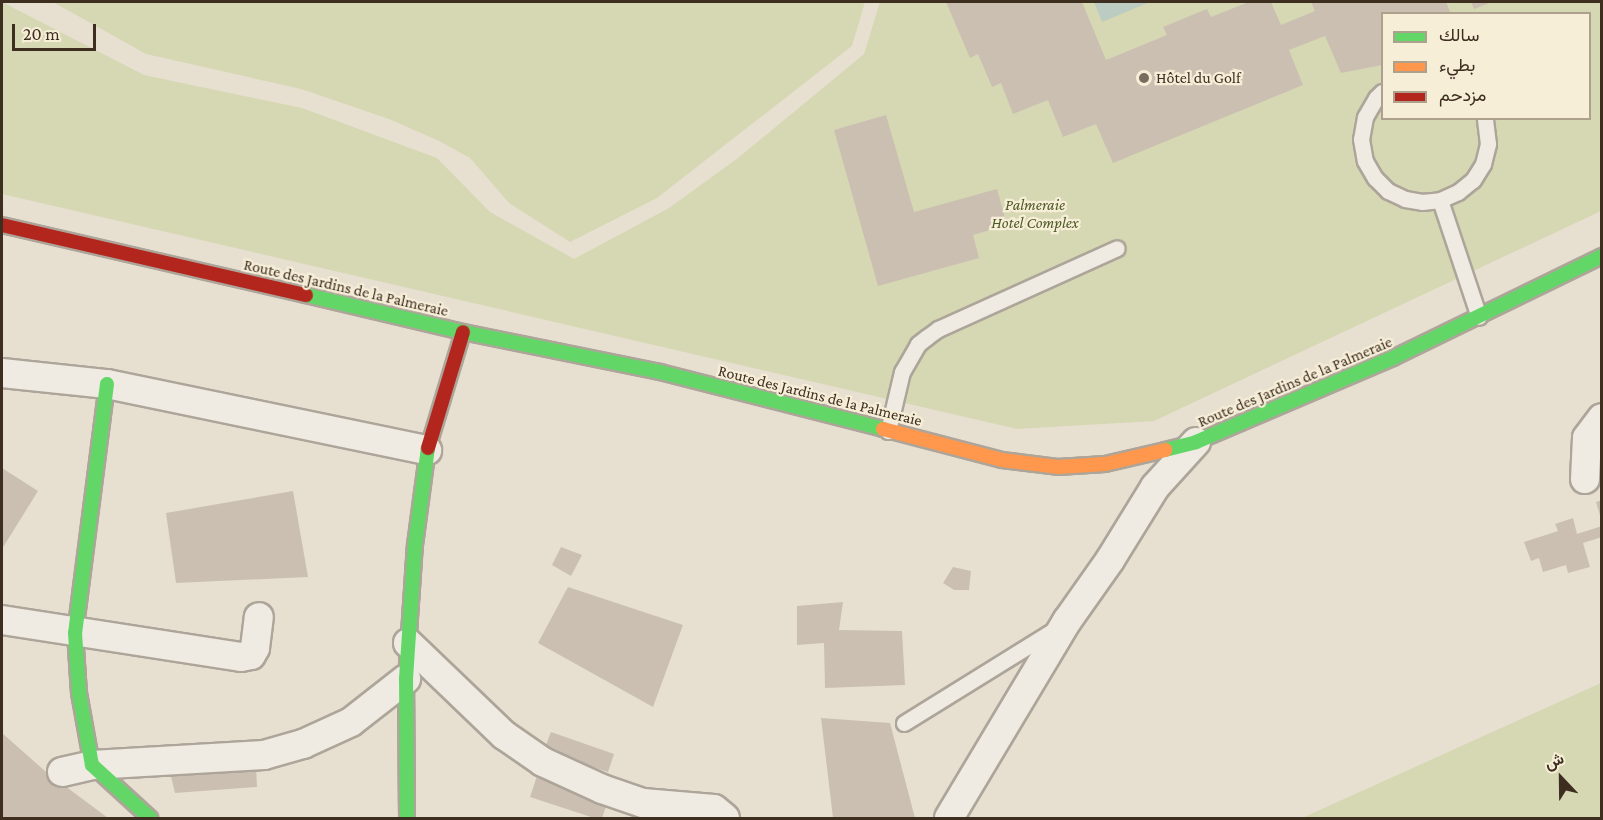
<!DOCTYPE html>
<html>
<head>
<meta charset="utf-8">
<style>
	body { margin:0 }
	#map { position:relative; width:1603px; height:820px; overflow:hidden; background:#e7e0d1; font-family:"Crimson Pro",Vazirmatn,serif }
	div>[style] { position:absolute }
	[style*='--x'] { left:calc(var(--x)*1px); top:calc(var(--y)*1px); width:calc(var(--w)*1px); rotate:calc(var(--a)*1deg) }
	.green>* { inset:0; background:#d6d7b3 }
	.water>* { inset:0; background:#bcccc2 }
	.building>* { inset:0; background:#cbbfb2 }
	.roads { filter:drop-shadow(2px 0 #ada599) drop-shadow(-2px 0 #ada599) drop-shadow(0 2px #ada599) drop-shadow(0 -2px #ada599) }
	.lane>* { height:15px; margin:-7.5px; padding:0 7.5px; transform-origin:7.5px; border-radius:7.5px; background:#efebe3 }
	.street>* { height:28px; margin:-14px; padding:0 14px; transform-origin:14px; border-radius:14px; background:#efebe3 }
	.fast>* { height:14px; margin:-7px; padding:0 7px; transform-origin:7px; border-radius:7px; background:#63d668 }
	.slow>* { height:14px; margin:-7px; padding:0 7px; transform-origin:7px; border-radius:7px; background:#ff974d }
	.jam>* { height:14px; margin:-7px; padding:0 7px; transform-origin:7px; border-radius:7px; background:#b3261e }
	.dots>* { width:16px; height:16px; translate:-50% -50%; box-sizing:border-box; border:3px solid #f7eed8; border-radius:50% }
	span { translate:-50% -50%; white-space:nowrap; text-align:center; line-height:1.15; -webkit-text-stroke:4.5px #f7eed8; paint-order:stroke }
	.poi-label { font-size:16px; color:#3d2e20 }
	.left { translate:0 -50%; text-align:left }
	.park-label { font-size:16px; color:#4d5a26; font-style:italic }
	.street-label { font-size:16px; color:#3d2e20 }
	.frame { position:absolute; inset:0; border:3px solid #3d2e20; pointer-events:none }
	.legend { position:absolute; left:1381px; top:12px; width:210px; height:108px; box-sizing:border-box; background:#f7eed8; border:2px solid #ada18e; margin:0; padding:8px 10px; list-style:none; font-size:18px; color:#3d2e20 }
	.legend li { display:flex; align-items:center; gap:12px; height:30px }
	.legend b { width:30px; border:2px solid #ada18e }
	.north { position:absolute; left:1531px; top:748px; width:60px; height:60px; -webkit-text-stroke:4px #f7eed8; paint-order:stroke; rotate:338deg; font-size:16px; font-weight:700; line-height:24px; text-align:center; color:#3d2e20 }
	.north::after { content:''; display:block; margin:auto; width:21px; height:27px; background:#3d2e20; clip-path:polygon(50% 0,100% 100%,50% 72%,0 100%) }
	.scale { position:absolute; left:12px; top:24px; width:84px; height:27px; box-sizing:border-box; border:3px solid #3d2e20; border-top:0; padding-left:8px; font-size:18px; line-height:21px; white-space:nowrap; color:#3d2e20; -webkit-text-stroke:4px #f7eed8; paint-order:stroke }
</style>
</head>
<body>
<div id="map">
	<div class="green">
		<div style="clip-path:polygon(evenodd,2px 2px,144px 75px,302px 108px,437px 158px,490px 212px,574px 259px,669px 208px,738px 158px,864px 54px,880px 2px,1601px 2px,1601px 211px,1154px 421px,1017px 429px,2px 194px,2px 2px,1382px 14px,1590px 14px,1590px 118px,1382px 118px,1382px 14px)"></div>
		<div style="clip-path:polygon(53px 2px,865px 2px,852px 46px,657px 198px,570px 242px,509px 203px,470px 158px,439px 141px,389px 119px,301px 89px,146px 54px)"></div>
		<div style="clip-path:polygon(1601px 683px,1601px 818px,1302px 818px)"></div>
	</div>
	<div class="water">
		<div style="clip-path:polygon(1094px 2px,1150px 2px,1102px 22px)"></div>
	</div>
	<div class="building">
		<div style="clip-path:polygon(946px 2px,1082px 2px,1106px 60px,1167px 35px,1163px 27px,1207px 9px,1211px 17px,1249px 2px,1271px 2px,1281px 25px,1315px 11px,1311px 2px,1446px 2px,1451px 14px,1382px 14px,1382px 65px,1341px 73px,1325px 36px,1289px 50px,1303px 85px,1113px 163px,1096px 124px,1063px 137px,1048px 100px,1013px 114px,1001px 83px,992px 87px,978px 54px,970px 58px)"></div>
		<div style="clip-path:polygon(1471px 2px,1492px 2px,1474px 9px)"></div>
		<div style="clip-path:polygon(886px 115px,914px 212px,997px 189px,1007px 225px,973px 235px,979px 258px,878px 286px,834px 130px)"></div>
		<div style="clip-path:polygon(2px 468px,38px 491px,2px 549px)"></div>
		<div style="clip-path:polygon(293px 491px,308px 577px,176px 583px,166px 513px)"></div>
		<div style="clip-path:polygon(1602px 500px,1602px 519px,1601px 519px,1596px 502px)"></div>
		<div style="clip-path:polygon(1573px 518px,1577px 534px,1602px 526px,1602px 537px,1583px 543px,1590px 567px,1568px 573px,1566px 565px,1543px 572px,1539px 558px,1531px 561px,1524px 542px,1558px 531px,1555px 524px)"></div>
		<div style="clip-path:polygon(561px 547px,582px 555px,571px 576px,552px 565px)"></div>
		<div style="clip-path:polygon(953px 567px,971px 571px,969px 590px,954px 590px,943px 583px)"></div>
		<div style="clip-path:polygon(568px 587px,683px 625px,653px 707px,538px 643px)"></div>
		<div style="clip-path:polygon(843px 602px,839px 630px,902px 631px,905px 685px,825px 688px,824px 643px,797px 645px,797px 606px)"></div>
		<div style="clip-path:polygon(821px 718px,890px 723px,915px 818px,833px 818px)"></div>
		<div style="clip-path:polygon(551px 732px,614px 754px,608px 772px,544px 750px)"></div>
		<div style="clip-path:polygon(2px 733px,45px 771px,108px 818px,2px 818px)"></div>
		<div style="clip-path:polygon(256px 765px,257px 787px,175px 793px,169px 768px)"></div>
		<div style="clip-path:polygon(537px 776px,608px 801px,602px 818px,594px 818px,530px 797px)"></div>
	</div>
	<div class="roads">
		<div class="lane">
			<div style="--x:1382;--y:92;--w:8;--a:135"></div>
			<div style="--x:1376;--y:98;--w:22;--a:120"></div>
			<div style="--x:1365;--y:117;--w:22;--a:100"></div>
			<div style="--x:1361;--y:139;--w:22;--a:80"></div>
			<div style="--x:1365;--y:161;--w:20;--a:60"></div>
			<div style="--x:1375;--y:178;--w:18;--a:45"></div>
			<div style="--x:1388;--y:191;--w:19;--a:25"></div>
			<div style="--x:1405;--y:199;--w:17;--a:10"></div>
			<div style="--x:1422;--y:202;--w:18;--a:-6"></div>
			<div style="--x:1440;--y:200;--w:20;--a:-24"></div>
			<div style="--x:1458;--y:192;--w:19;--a:-39"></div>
			<div style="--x:1473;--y:180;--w:19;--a:-58"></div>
			<div style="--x:1483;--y:164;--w:21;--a:-76"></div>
			<div style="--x:1488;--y:144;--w:26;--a:-97"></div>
			<div style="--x:1440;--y:200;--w:123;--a:71.6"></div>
			<div style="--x:888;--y:431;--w:61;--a:-76.7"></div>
			<div style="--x:902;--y:372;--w:32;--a:-60"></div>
			<div style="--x:918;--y:344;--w:11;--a:-38"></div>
			<div style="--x:927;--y:337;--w:14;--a:-36"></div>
			<div style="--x:938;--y:329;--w:196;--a:-24.3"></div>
			<div style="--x:904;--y:723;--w:180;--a:-31.8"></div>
		</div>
		<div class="street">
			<div style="--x:2;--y:373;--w:106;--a:6"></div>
			<div style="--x:107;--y:384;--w:327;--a:11.7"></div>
			<div style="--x:1585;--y:479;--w:41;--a:-87.2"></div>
			<div style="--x:1587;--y:438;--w:25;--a:-53"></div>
			<div style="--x:2;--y:620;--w:242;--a:8.8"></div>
			<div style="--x:241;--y:657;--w:10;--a:-11"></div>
			<div style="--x:251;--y:655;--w:8;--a:-60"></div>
			<div style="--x:255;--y:648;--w:31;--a:-83"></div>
			<div style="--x:408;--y:643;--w:133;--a:43.8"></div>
			<div style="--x:504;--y:735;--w:47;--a:34.7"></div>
			<div style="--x:543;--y:762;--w:65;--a:24.6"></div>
			<div style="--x:602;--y:789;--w:43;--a:18.9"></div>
			<div style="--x:643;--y:803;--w:71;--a:4.8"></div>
			<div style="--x:714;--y:809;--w:14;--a:39"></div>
			<div style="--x:62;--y:772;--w:31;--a:-13"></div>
			<div style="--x:92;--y:765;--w:172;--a:-3.3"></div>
			<div style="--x:264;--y:755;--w:41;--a:-15.8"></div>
			<div style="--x:303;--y:744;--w:53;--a:-24.6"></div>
			<div style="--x:351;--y:722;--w:70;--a:-38"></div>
			<div style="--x:949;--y:818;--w:230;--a:-59.1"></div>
			<div style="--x:1067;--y:621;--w:75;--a:-54.8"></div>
			<div style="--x:1110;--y:560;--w:86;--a:-58.3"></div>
			<div style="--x:1155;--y:487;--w:61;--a:-47.7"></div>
		</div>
		<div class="fast">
			<div style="--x:306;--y:295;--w:161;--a:13.3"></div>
			<div style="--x:463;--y:332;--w:201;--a:11.5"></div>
			<div style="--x:660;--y:372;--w:230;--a:14.3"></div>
			<div style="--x:107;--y:384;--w:251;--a:97.3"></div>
			<div style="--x:75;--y:633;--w:60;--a:86.2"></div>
			<div style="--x:79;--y:693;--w:73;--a:79.8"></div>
			<div style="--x:92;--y:765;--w:79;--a:42.4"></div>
			<div style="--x:1165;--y:450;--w:32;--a:-14"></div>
			<div style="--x:1196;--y:442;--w:214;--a:-23.1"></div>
			<div style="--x:1393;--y:358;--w:233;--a:-26"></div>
			<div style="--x:407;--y:818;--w:139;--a:-90.4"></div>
			<div style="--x:406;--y:679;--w:134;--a:-86.2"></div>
			<div style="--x:415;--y:545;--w:98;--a:-82.4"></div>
		</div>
		<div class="slow">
			<div style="--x:883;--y:429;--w:123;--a:14.6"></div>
			<div style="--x:1002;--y:460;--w:56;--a:7.1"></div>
			<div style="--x:1058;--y:467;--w:47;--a:-3.7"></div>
			<div style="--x:1105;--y:464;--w:62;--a:-13.1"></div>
		</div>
		<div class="jam">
			<div style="--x:2;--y:225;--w:312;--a:13"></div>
			<div style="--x:428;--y:448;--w:121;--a:-73.2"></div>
		</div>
	</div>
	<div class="dots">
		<div style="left:1144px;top:78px;background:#786c5e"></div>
	</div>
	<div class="poi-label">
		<span class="left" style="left:1156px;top:78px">Hôtel du Golf</span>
	</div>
	<div class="park-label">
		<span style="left:1035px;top:214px">Palmeraie<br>Hotel Complex</span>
	</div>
	<div class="street-label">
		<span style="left:346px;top:288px;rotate:13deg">Route des Jardins de la Palmeraie</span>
		<span style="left:1295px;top:382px;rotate:-23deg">Route des Jardins de la Palmeraie</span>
		<span style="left:820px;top:396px;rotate:14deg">Route des Jardins de la Palmeraie</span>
	</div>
	<div class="frame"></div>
	<ul class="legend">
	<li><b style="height:8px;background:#63d668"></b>سالك</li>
	<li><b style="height:8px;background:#ff974d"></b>بطيء</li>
	<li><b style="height:8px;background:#b3261e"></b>مزدحم</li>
	</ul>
	<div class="north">ش</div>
	<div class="scale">20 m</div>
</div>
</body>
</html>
